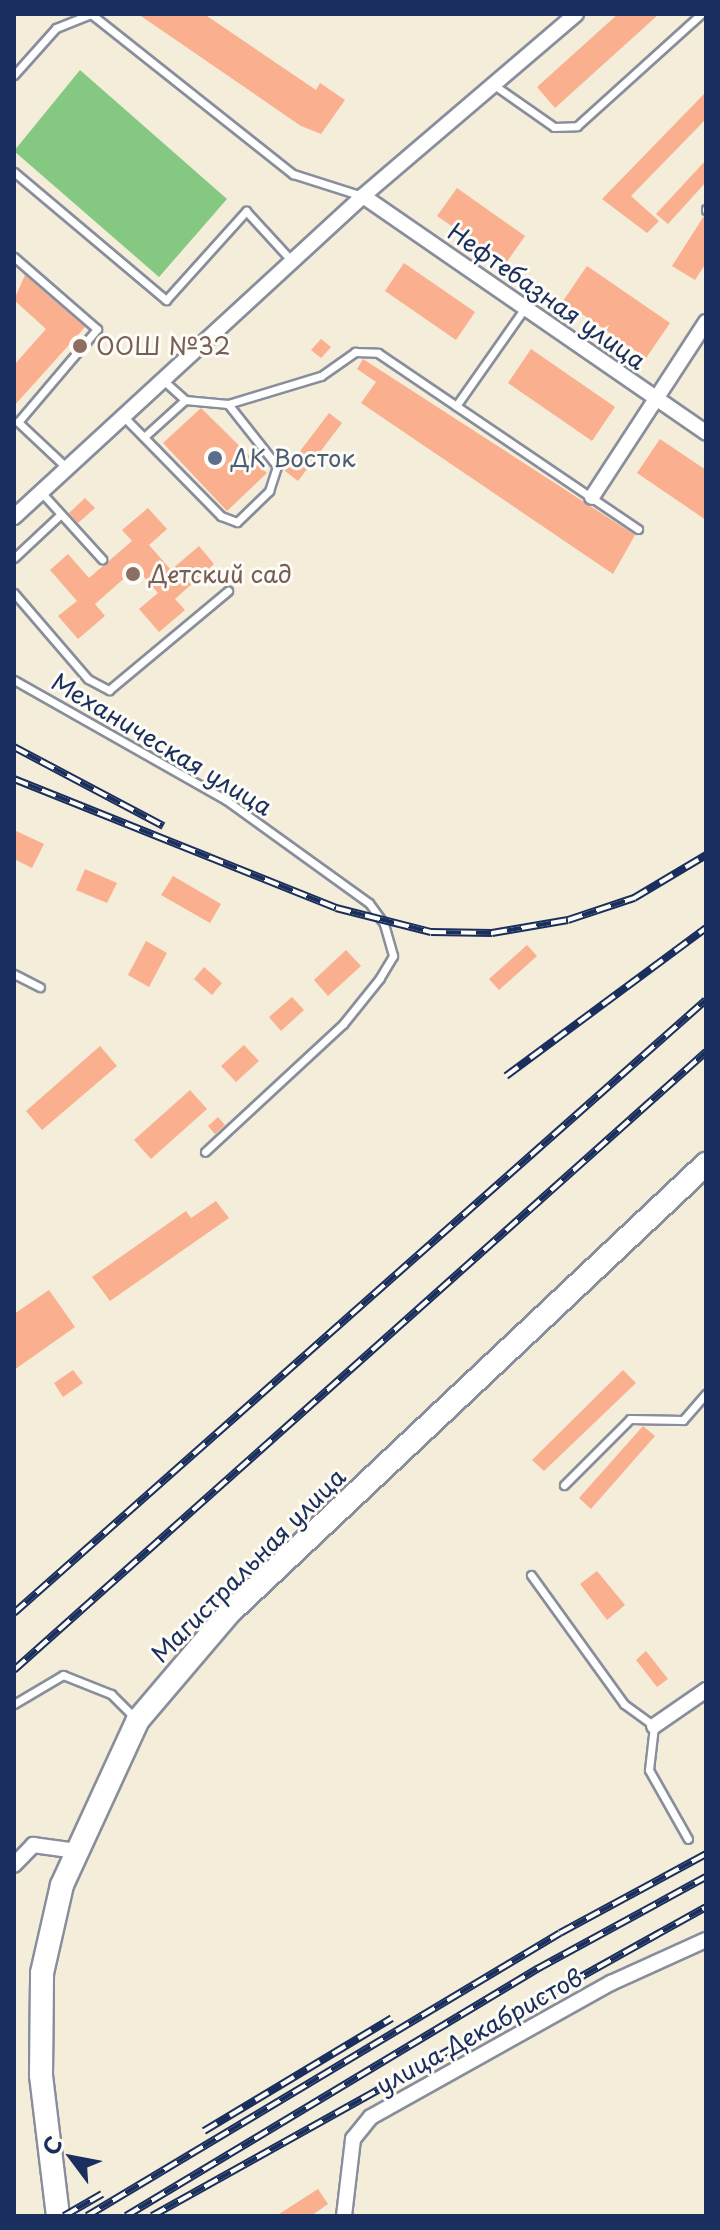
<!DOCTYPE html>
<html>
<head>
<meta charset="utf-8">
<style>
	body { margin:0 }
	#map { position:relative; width:720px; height:2230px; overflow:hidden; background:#f4edd9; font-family:"Playpen Sans",sans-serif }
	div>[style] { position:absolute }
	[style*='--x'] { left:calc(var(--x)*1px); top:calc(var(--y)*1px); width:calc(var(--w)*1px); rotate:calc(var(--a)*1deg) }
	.green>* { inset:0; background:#85c881 }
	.building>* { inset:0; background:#faaf8f }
	.roads { filter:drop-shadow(2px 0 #888e9c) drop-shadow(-2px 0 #888e9c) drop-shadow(0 2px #888e9c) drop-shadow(0 -2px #888e9c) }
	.lane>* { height:7px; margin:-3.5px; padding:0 3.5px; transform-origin:3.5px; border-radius:3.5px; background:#fff }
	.street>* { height:14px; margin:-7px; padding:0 7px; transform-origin:7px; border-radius:7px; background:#fff }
	.primary>* { height:22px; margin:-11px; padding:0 11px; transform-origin:11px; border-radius:11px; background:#fff }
	.rail>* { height:8px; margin-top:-4px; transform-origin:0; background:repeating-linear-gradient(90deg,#fdfcf7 0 15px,#1b2f5e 0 30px); box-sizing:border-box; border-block:2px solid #1b2f5e }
	.dots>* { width:22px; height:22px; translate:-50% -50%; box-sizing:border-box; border:4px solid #fdfcf7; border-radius:50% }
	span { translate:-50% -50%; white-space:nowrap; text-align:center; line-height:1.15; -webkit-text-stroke:6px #fdfcf7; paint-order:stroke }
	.street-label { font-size:24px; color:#1b2f5e }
	.education-label { font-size:24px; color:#785e54 }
	.left { translate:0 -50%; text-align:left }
	.service-label { font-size:24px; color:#4e5e75 }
	.frame { position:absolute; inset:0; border:16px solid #1b2f5e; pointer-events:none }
	.north { position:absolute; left:32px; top:2118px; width:80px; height:80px; -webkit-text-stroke:6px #fdfcf7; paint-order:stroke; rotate:302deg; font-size:22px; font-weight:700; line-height:32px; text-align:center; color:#1b2f5e }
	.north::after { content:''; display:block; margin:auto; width:28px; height:36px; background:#1b2f5e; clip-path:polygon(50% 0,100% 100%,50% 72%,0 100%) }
</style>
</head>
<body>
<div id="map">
	<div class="green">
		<div style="clip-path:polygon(80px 70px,227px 199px,159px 277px,14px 151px)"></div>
	</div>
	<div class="building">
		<div style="clip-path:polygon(138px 14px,204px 14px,316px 90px,320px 83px,345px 100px,321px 134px,301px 126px)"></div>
		<div style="clip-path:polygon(618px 14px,659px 14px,555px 108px,537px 87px)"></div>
		<div style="clip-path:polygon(706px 92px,706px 119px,631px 196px,659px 221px,647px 233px,602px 199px)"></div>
		<div style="clip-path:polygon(706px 160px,706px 182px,668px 224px,656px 214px)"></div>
		<div style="clip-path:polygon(457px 188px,525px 236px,506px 263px,437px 216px)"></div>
		<div style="clip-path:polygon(704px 216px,706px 263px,695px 280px,672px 266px)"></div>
		<div style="clip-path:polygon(404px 263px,475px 312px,456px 340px,385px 291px)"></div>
		<div style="clip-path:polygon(587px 266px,670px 323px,646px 358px,563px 301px)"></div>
		<div style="clip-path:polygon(25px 275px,85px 327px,14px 406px,14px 365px,46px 329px,14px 300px)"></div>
		<div style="clip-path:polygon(321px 339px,331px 347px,321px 358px,311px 350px)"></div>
		<div style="clip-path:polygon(531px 349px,615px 407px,592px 441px,508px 383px)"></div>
		<div style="clip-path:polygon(363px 359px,635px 535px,613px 574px,361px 403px,376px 382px,357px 369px)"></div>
		<div style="clip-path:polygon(201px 408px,267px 473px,227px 511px,163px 443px)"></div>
		<div style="clip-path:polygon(329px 413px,342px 423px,298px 481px,285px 471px)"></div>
		<div style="clip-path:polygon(660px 439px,706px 470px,706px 520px,637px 473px)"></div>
		<div style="clip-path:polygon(85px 498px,95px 508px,78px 523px,69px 513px)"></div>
		<div style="clip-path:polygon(148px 508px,167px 529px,149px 545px,171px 570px,199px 546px,214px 564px,175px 599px,185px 610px,159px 632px,139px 609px,158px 593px,136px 568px,95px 604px,105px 616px,78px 639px,58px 616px,77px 601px,50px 570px,68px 554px,89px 578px,132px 541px,122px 530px)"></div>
		<div style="clip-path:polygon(14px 830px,44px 844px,32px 868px,14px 859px)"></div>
		<div style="clip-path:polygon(85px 869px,117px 883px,107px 903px,76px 890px)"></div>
		<div style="clip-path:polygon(173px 876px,221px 904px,210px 923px,161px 895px)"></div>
		<div style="clip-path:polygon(146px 941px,167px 953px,149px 987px,128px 975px)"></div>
		<div style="clip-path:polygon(527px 945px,537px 956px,499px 990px,489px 979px)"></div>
		<div style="clip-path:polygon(346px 950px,361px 966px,328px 996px,314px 980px)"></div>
		<div style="clip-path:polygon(204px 967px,222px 983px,212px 995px,194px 979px)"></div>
		<div style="clip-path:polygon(292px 997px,304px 1010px,281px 1031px,269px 1017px)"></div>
		<div style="clip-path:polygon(244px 1045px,259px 1061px,236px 1082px,221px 1066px)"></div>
		<div style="clip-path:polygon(100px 1046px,117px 1066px,42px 1130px,26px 1111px)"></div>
		<div style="clip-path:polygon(190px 1090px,207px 1109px,151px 1159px,134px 1140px)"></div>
		<div style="clip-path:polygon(218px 1117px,225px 1125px,215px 1134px,208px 1126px)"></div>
		<div style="clip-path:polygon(216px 1201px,229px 1218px,110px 1301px,92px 1277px,186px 1211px,191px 1218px)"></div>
		<div style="clip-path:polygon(49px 1290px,75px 1327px,14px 1370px,14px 1314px)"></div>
		<div style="clip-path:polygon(73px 1370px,83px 1383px,63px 1397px,54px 1383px)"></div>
		<div style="clip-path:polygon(623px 1370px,636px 1383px,544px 1471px,532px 1460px)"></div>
		<div style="clip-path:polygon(643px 1426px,655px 1436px,591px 1509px,579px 1498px)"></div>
		<div style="clip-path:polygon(597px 1571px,625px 1605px,607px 1620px,580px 1584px)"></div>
		<div style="clip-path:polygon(646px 1651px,668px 1679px,657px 1687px,636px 1660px)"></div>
		<div style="clip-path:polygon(318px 2189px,328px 2204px,311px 2216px,276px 2216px)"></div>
	</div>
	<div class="roads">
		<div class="lane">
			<div style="--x:91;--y:14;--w:258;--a:38.4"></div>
			<div style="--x:293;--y:174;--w:72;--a:17.7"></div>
			<div style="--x:14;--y:75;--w:63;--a:-48.2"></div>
			<div style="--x:56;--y:28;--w:37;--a:-22"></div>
			<div style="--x:494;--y:85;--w:73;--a:35"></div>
			<div style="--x:554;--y:127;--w:23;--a:-2"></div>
			<div style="--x:577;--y:126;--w:167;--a:-42.1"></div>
			<div style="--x:14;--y:172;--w:199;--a:40.1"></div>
			<div style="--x:166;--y:300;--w:120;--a:-48"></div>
			<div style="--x:246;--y:211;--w:68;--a:47.4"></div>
			<div style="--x:706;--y:209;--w:1;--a:90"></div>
			<div style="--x:14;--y:257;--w:110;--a:40.9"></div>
			<div style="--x:97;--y:329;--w:122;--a:130.3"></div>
			<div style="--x:18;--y:422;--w:67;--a:43.2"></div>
			<div style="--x:163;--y:380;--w:30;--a:42"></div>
			<div style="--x:185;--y:400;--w:43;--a:5.3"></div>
			<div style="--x:228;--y:404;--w:97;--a:-16.8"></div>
			<div style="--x:321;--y:376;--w:42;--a:-35.2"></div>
			<div style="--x:355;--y:352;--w:23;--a:2"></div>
			<div style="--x:378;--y:353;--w:314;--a:34.1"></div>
			<div style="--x:456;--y:406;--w:120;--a:-54.9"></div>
			<div style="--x:123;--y:416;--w:140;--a:45.6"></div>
			<div style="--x:221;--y:516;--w:17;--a:21"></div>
			<div style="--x:237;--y:522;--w:45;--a:-44.1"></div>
			<div style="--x:269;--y:491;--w:26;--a:-72"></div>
			<div style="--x:277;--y:466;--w:79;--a:-128.3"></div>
			<div style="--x:144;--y:437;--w:55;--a:-42.1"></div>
			<div style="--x:41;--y:492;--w:91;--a:47.7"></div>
			<div style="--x:14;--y:558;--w:64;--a:-43.1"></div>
			<div style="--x:14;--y:593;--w:113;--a:49.3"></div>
			<div style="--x:88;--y:679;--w:24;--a:28"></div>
			<div style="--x:109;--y:690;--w:155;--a:-39.8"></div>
			<div style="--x:14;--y:680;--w:244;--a:29.5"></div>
			<div style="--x:226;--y:800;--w:176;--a:35.8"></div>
			<div style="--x:369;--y:903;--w:26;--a:54"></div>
			<div style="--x:384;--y:924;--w:33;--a:74"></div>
			<div style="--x:393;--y:956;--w:26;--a:121"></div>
			<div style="--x:380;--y:978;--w:59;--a:128.8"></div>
			<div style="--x:343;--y:1024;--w:188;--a:137.2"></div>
			<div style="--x:14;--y:974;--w:29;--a:27"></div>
			<div style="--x:564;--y:1485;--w:93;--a:-45"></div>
			<div style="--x:630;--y:1419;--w:53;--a:1.1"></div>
			<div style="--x:683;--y:1420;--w:35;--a:-49"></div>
			<div style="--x:531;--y:1575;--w:159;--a:54.2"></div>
			<div style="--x:624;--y:1704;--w:37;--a:36"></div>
			<div style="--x:654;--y:1726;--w:44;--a:96.5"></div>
			<div style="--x:649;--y:1770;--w:79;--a:60.5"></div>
			<div style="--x:14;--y:1704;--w:57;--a:-30.6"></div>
			<div style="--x:63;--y:1675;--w:52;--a:21.6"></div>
			<div style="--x:111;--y:1694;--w:35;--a:45"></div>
		</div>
		<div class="street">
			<div style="--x:363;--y:196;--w:417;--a:34.6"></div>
			<div style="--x:592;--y:497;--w:209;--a:-56.9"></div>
			<div style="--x:14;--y:517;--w:474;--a:-42.6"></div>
			<div style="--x:363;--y:196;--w:280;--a:-40.5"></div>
			<div style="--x:654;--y:1726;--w:63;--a:-34.7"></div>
			<div style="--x:14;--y:1865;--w:28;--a:-46"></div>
			<div style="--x:33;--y:1845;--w:44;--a:7.8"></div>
			<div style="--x:344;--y:2216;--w:78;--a:-83.3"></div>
			<div style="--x:353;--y:2139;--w:28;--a:-51"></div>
			<div style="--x:371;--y:2117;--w:275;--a:-29.2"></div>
			<div style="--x:611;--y:1983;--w:104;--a:-24.4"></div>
		</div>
		<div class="primary">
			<div style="--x:58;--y:2216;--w:142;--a:-96.9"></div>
			<div style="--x:41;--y:2075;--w:102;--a:-89.4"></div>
			<div style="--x:42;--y:1973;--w:90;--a:-77.2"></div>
			<div style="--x:62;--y:1885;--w:182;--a:-65.3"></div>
			<div style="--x:138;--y:1720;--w:142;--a:-49.6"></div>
			<div style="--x:230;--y:1612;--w:654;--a:-43.26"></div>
		</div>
	</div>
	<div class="rail">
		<div style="--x:14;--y:747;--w:169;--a:27.9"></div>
		<div style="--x:14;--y:779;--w:347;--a:21.8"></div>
		<div style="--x:336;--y:908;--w:98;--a:14.2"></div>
		<div style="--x:431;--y:932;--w:61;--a:0.9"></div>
		<div style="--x:492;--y:933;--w:77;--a:-9.7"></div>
		<div style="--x:568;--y:920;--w:70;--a:-18.4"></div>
		<div style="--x:634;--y:898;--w:84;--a:-30.8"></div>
		<div style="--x:506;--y:1076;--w:249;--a:-36.5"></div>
		<div style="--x:14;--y:1613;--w:924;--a:-41.54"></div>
		<div style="--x:14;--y:1670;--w:928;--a:-41.77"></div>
		<div style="--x:204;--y:2131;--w:219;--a:-31"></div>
		<div style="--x:64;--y:2216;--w:44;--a:-30.1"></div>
		<div style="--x:87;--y:2216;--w:551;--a:-30.89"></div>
		<div style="--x:560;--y:1933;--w:166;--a:-28.4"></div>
		<div style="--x:126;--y:2216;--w:480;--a:-31"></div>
		<div style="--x:537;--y:1969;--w:192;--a:-28.6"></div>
		<div style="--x:152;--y:2216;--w:634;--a:-29.15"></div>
	</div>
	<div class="dots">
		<div style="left:80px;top:346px;background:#8d6e63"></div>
		<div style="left:215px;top:458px;background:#5c6f8a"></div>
		<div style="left:133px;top:574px;background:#8d6e63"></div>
	</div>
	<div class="street-label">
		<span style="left:547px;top:296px;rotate:35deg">Нефтебазная улица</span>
		<span style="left:162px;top:744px;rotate:31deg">Механическая улица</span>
		<span style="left:248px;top:1565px;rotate:-45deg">Магистральная улица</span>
		<span style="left:479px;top:2031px;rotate:-29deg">улица Декабристов</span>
	</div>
	<div class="education-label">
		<span class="left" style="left:96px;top:346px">ООШ №32</span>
		<span class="left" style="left:149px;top:574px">Детский сад</span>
	</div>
	<div class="service-label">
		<span class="left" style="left:231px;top:458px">ДК Восток</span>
	</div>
	<div class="frame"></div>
	<div class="north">С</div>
</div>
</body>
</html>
